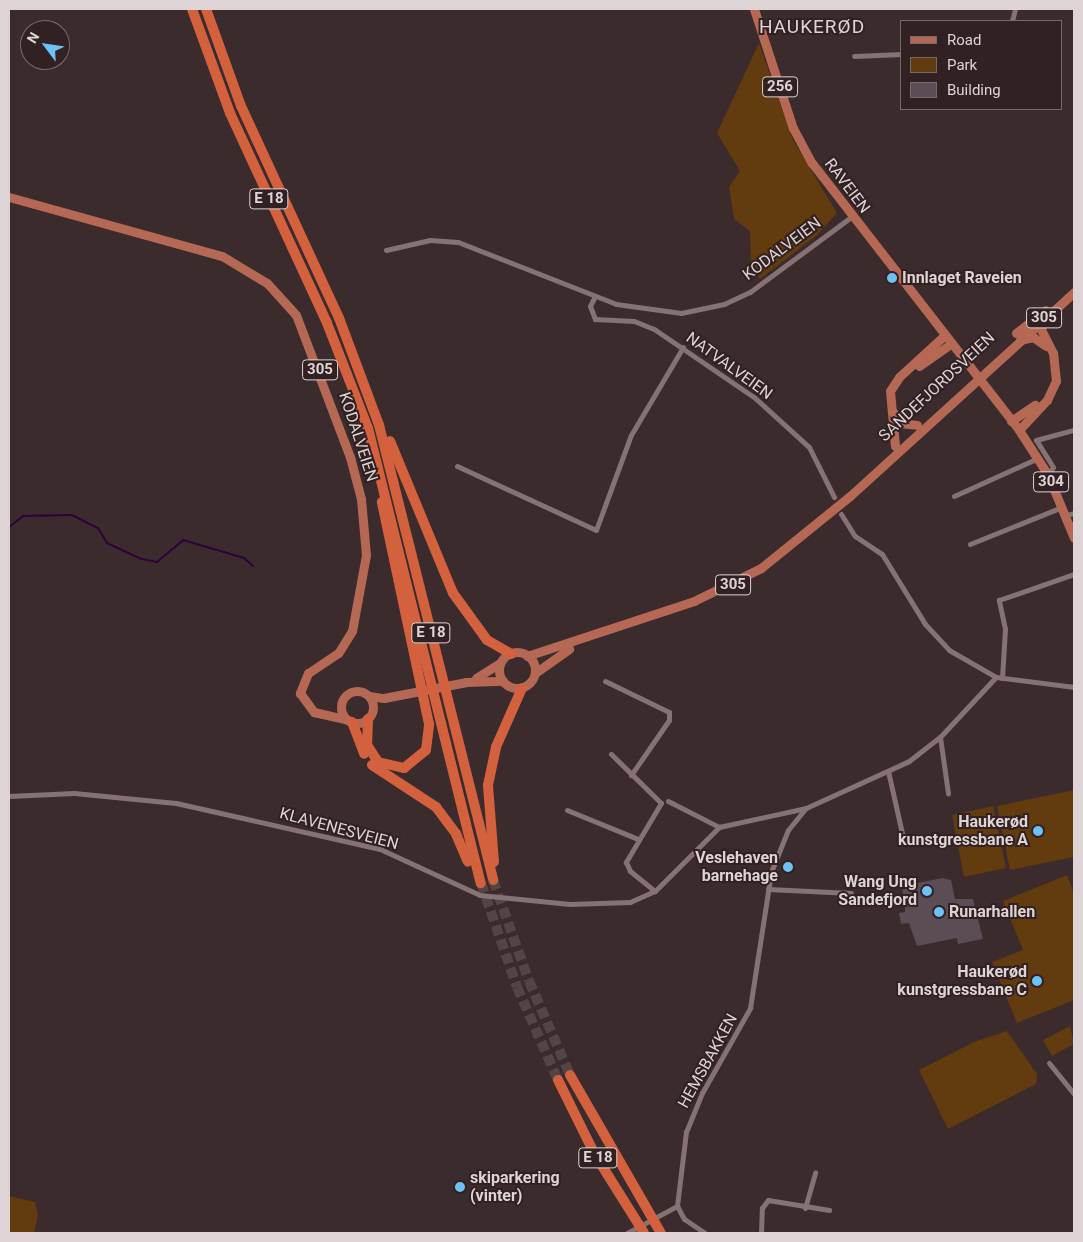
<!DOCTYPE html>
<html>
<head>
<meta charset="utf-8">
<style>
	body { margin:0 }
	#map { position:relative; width:1083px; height:1242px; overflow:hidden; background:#3b2b2d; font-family:Roboto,sans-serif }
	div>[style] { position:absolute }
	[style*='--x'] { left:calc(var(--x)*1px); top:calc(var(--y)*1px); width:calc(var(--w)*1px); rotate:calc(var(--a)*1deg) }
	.green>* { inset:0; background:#623b0e }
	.stream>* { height:2px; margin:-1px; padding:0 1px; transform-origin:1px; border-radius:1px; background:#2e023c }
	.building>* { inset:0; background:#5b4c55 }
	.motorway-tunnel>* { height:10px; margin-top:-5px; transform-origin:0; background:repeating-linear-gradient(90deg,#544446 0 10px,transparent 0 15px) }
	.minor>* { height:5px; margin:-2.5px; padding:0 2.5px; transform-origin:2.5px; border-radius:2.5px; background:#867274 }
	.primary>* { height:9px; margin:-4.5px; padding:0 4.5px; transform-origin:4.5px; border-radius:4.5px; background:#b56854 }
	.primary>.ring { margin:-4.5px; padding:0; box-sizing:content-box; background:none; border:9px solid #b56854; border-radius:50% }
	.motorway>* { height:10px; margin:-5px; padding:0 5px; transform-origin:5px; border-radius:5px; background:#d4613e }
	.dots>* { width:14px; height:14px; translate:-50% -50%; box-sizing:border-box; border:2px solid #312123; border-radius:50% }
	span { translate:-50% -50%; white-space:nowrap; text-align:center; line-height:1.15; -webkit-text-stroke:4px #312123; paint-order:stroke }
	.shield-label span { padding:1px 4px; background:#312123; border:1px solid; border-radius:4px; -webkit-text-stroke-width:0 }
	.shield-label { font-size:15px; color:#dfd4d5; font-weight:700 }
	.street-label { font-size:16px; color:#dfd4d5 }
	.poi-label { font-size:16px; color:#dfd4d5; font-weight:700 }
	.left { translate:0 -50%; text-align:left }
	.right { translate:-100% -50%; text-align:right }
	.quarter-label { font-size:19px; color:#dfd4d5; letter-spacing:1px }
	.frame { position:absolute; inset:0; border:10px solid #dfd4d5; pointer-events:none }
	.legend { position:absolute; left:900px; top:20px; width:162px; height:90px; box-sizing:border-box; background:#312123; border:1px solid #77696a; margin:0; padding:6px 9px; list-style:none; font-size:15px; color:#dfd4d5 }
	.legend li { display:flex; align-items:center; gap:10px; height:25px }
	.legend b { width:25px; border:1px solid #77696a }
	.north { position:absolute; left:20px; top:20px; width:50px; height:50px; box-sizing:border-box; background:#312123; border:1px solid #77696a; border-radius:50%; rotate:301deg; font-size:14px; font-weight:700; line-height:20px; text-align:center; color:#dfd4d5 }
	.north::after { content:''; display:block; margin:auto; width:18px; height:22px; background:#6dc2f3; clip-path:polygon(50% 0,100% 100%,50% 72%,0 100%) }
</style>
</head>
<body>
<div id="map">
	<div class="green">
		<div style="clip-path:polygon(759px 43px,793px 140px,837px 213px,816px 236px,760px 279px,751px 268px,750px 231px,734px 219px,729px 187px,740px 171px,717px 133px)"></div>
		<div style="clip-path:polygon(1074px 790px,1074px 857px,1010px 870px,997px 806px)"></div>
		<div style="clip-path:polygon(993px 806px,1006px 868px,964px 877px,952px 815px)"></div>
		<div style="clip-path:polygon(1067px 875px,1074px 893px,1074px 1000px,1017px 1023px,992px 962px,1023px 950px,1003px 901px)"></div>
		<div style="clip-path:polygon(1070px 1026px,1074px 1044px,1052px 1056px,1043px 1040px)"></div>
		<div style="clip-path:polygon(1007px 1031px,1037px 1074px,1036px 1084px,948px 1129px,919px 1070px,974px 1042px)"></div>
		<div style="clip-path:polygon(9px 1196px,35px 1202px,38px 1216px,34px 1233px,9px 1233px)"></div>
	</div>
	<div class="stream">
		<div style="--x:9;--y:527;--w:18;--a:-38"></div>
		<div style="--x:23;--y:516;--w:49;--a:-1.2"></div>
		<div style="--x:72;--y:515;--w:29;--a:27"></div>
		<div style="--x:98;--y:528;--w:17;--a:59"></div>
		<div style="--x:107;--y:543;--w:38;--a:25"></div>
		<div style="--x:142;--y:559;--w:15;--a:11"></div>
		<div style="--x:157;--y:562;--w:34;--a:-40"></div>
		<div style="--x:183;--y:540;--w:64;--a:16.4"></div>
		<div style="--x:244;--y:558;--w:12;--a:42"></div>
	</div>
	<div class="building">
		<div style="clip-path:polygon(943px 878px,951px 880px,955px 899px,973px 899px,983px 939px,958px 944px,957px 938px,917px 946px,909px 923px,901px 924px,899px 913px,905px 912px,905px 906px,902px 886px)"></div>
	</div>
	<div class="motorway-tunnel">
		<div style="--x:493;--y:880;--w:107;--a:70.4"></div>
		<div style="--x:529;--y:981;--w:103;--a:66.4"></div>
		<div style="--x:481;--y:883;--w:110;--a:70.9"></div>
		<div style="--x:517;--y:987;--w:102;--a:66.2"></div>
	</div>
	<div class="minor">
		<div style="--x:1012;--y:21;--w:12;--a:-76"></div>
		<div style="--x:854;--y:56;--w:48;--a:-2.4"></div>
		<div style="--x:386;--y:250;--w:45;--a:-12.8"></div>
		<div style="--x:430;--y:240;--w:28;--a:4"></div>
		<div style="--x:458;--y:242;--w:170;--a:21.4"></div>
		<div style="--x:616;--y:304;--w:66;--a:7.9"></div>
		<div style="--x:681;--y:313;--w:44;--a:-11.8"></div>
		<div style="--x:724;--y:304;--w:29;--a:-25"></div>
		<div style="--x:750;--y:292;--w:126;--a:-36.6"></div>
		<div style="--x:595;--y:296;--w:11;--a:117"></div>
		<div style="--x:590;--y:306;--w:14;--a:69"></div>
		<div style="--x:595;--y:319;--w:39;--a:3"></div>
		<div style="--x:634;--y:321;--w:22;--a:22"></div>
		<div style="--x:654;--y:329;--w:122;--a:34.3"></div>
		<div style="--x:755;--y:398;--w:73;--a:42.2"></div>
		<div style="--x:809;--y:447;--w:56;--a:63.4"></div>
		<div style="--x:457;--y:466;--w:153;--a:24.7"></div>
		<div style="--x:596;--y:530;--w:101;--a:-69.8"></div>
		<div style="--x:631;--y:435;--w:102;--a:-59.4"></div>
		<div style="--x:1048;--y:475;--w:9;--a:-58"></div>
		<div style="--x:1053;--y:467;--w:32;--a:-122"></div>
		<div style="--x:1036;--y:440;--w:39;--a:-15"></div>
		<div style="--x:954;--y:496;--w:92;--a:-24.3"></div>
		<div style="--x:841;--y:514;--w:26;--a:58"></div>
		<div style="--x:855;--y:536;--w:32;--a:34"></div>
		<div style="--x:882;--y:554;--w:82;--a:58.4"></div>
		<div style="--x:925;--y:624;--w:35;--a:47"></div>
		<div style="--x:949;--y:650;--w:54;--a:29.9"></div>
		<div style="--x:996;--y:677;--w:79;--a:7.3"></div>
		<div style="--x:1066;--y:515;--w:8;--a:-14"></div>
		<div style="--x:970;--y:544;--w:99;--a:-21.9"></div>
		<div style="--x:1002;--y:678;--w:49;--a:-86.5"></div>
		<div style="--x:1005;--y:629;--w:30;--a:-102"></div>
		<div style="--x:999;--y:600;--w:79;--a:-19.1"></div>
		<div style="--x:605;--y:681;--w:71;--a:25.8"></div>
		<div style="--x:669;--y:712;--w:8;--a:90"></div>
		<div style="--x:669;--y:720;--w:67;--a:124.6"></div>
		<div style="--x:940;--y:737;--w:57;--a:81.9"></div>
		<div style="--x:611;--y:754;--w:70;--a:44.4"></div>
		<div style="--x:661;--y:803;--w:69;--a:120.7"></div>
		<div style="--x:626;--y:862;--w:10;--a:66"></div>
		<div style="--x:630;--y:871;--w:32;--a:39"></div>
		<div style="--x:888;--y:771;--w:73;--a:77.3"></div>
		<div style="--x:9;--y:796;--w:65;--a:-2.6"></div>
		<div style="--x:74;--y:793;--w:102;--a:5.6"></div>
		<div style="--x:176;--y:803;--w:209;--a:12.7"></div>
		<div style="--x:380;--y:849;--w:110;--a:24.7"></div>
		<div style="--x:480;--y:895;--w:90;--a:5.7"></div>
		<div style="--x:570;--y:904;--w:60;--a:-1.9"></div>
		<div style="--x:630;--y:902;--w:27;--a:-24"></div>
		<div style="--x:655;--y:891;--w:91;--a:-45"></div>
		<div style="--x:719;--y:827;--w:89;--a:-12.3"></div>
		<div style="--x:806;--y:808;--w:113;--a:-24.5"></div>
		<div style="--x:909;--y:761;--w:39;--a:-38"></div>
		<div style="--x:940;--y:737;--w:82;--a:-47"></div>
		<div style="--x:668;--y:801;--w:57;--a:27"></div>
		<div style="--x:567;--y:810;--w:77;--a:22.2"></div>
		<div style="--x:768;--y:889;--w:83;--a:2.8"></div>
		<div style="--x:1049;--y:1063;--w:40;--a:51"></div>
		<div style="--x:805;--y:1208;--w:37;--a:-74"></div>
		<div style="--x:627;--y:1233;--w:57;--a:-28.4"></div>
		<div style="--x:705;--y:1233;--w:25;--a:-146"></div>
		<div style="--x:684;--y:1219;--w:15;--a:-118"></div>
		<div style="--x:677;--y:1206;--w:75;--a:-83.1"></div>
		<div style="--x:686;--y:1132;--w:42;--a:-67.7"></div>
		<div style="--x:702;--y:1093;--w:98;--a:-60.5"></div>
		<div style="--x:750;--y:1008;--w:138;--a:-81.2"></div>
		<div style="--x:771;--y:872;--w:45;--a:-68"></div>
		<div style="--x:788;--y:830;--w:28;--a:-51"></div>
		<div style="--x:761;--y:1233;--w:25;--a:-88"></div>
		<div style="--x:762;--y:1208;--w:10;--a:-53"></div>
		<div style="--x:768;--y:1200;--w:62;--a:9.3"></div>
	</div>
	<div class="primary">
		<div style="--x:754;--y:9;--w:125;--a:71.9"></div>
		<div style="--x:793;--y:128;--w:40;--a:62"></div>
		<div style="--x:812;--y:163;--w:338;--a:52.2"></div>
		<div style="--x:1019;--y:430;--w:54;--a:57.2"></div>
		<div style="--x:1048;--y:475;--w:68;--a:67.6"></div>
		<div style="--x:9;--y:197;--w:221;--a:15.5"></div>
		<div style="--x:222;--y:256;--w:52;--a:31"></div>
		<div style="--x:267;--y:283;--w:43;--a:47.8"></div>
		<div style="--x:296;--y:315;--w:152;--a:69.2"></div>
		<div style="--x:350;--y:457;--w:43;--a:75.3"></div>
		<div style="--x:361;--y:499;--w:56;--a:84.9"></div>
		<div style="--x:366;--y:555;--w:77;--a:100.4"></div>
		<div style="--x:352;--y:631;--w:26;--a:122"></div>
		<div style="--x:338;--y:653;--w:36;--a:146"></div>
		<div style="--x:308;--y:673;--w:22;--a:112"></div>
		<div style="--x:300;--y:693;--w:24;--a:54"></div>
		<div style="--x:314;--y:712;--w:35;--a:13"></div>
		<div style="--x:1016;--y:333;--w:37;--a:-38"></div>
		<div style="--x:1020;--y:340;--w:13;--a:-13"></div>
		<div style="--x:1033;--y:337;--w:16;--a:35"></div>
		<div style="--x:919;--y:366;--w:40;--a:-34.9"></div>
		<div style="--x:894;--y:413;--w:11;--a:63"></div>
		<div style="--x:899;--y:423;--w:18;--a:6"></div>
		<div style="--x:1011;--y:421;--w:29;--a:-34"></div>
		<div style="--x:1019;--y:430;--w:41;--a:-47"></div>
		<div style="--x:1047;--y:400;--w:21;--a:-65"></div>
		<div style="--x:1056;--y:381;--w:28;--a:-96"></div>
		<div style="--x:1053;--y:353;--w:27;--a:-117"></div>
		<div style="--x:1041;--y:329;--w:12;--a:-70"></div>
		<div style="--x:895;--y:446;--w:55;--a:-95.2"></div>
		<div style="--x:890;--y:391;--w:17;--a:-57"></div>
		<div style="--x:899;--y:377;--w:62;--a:-42.4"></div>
		<div class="ring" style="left:499px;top:652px;width:27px;height:27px"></div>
		<div style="--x:527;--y:656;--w:176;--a:-18.2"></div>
		<div style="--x:694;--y:601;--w:75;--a:-26.2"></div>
		<div style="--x:761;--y:568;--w:114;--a:-39"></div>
		<div style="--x:850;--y:496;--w:303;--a:-42.3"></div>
		<div style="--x:535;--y:673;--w:42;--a:-35.2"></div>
		<div style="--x:476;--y:678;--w:28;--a:-32"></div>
		<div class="ring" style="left:341px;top:691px;width:23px;height:23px"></div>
		<div style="--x:369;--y:696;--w:15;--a:8"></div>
		<div style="--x:384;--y:698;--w:84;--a:-11"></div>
		<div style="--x:466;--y:682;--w:37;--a:-2"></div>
	</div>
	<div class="motorway">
		<div style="--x:192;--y:9;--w:111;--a:69.9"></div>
		<div style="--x:230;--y:113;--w:231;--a:65.2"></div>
		<div style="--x:327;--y:323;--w:113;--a:68.7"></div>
		<div style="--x:368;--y:428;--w:469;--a:76.1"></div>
		<div style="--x:206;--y:9;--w:103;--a:70.2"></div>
		<div style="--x:241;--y:106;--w:234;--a:65.2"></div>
		<div style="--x:339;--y:318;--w:114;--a:69.5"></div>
		<div style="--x:379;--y:425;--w:469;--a:75.9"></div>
		<div style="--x:390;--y:441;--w:165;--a:67.5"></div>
		<div style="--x:453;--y:593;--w:58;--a:54.1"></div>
		<div style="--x:487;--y:640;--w:28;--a:30"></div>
		<div style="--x:368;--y:719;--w:26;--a:92"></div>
		<div style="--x:367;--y:745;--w:20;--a:57"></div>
		<div style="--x:378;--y:762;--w:27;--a:13"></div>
		<div style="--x:404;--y:768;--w:28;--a:-39"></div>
		<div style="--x:426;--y:750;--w:26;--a:-83"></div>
		<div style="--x:429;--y:724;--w:227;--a:-102"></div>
		<div style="--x:352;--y:722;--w:34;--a:69"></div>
		<div style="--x:372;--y:765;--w:77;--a:33.3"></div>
		<div style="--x:436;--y:807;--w:34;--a:53"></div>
		<div style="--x:456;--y:834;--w:30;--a:67"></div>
		<div style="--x:494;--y:862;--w:77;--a:-94.5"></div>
		<div style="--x:488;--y:785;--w:39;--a:-78"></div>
		<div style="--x:496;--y:747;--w:64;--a:-66.2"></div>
		<div style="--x:570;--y:1075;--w:182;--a:60.1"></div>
		<div style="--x:558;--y:1080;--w:81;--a:63.7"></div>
		<div style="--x:594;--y:1153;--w:94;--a:58"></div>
	</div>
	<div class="dots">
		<div style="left:892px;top:278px;background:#6dc2f3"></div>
		<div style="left:1038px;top:831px;background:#6dc2f3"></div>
		<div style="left:788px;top:867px;background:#6dc2f3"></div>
		<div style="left:927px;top:891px;background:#6dc2f3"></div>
		<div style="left:939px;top:912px;background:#6dc2f3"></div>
		<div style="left:1037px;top:981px;background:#6dc2f3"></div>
		<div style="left:460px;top:1187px;background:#6dc2f3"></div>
	</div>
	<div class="shield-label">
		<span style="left:780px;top:87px">256</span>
		<span style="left:269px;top:199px">E 18</span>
		<span style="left:1044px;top:318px">305</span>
		<span style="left:320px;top:370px">305</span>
		<span style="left:1051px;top:482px">304</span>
		<span style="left:733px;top:585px">305</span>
		<span style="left:431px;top:633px">E 18</span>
		<span style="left:598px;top:1158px">E 18</span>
	</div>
	<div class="street-label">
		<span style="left:847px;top:186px;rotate:53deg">RAVEIEN</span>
		<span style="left:782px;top:249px;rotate:-37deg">KODALVEIEN</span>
		<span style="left:729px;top:366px;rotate:36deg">NATVALVEIEN</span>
		<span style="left:937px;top:387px;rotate:-43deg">SANDEFJORDSVEIEN</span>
		<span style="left:358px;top:437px;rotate:72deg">KODALVEIEN</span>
		<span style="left:339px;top:829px;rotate:15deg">KLAVENESVEIEN</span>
		<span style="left:708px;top:1061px;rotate:-61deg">HEMSBAKKEN</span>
	</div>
	<div class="poi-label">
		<span class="left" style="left:902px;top:278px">Innlaget Raveien</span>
		<span class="right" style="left:1028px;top:831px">Haukerød<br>kunstgressbane A</span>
		<span class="right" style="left:778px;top:867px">Veslehaven<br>barnehage</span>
		<span class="right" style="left:917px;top:891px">Wang Ung<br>Sandefjord</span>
		<span class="left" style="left:949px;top:912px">Runarhallen</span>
		<span class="right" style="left:1027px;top:981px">Haukerød<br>kunstgressbane C</span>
		<span class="left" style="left:470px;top:1187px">skiparkering<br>(vinter)</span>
	</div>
	<div class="quarter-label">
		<span style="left:812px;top:27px">HAUKERØD</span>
	</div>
	<div class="frame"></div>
	<ul class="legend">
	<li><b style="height:6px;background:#b56854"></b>Road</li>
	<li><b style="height:14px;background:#623b0e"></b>Park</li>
	<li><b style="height:14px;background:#5b4c55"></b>Building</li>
	</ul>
	<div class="north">N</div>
</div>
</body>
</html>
